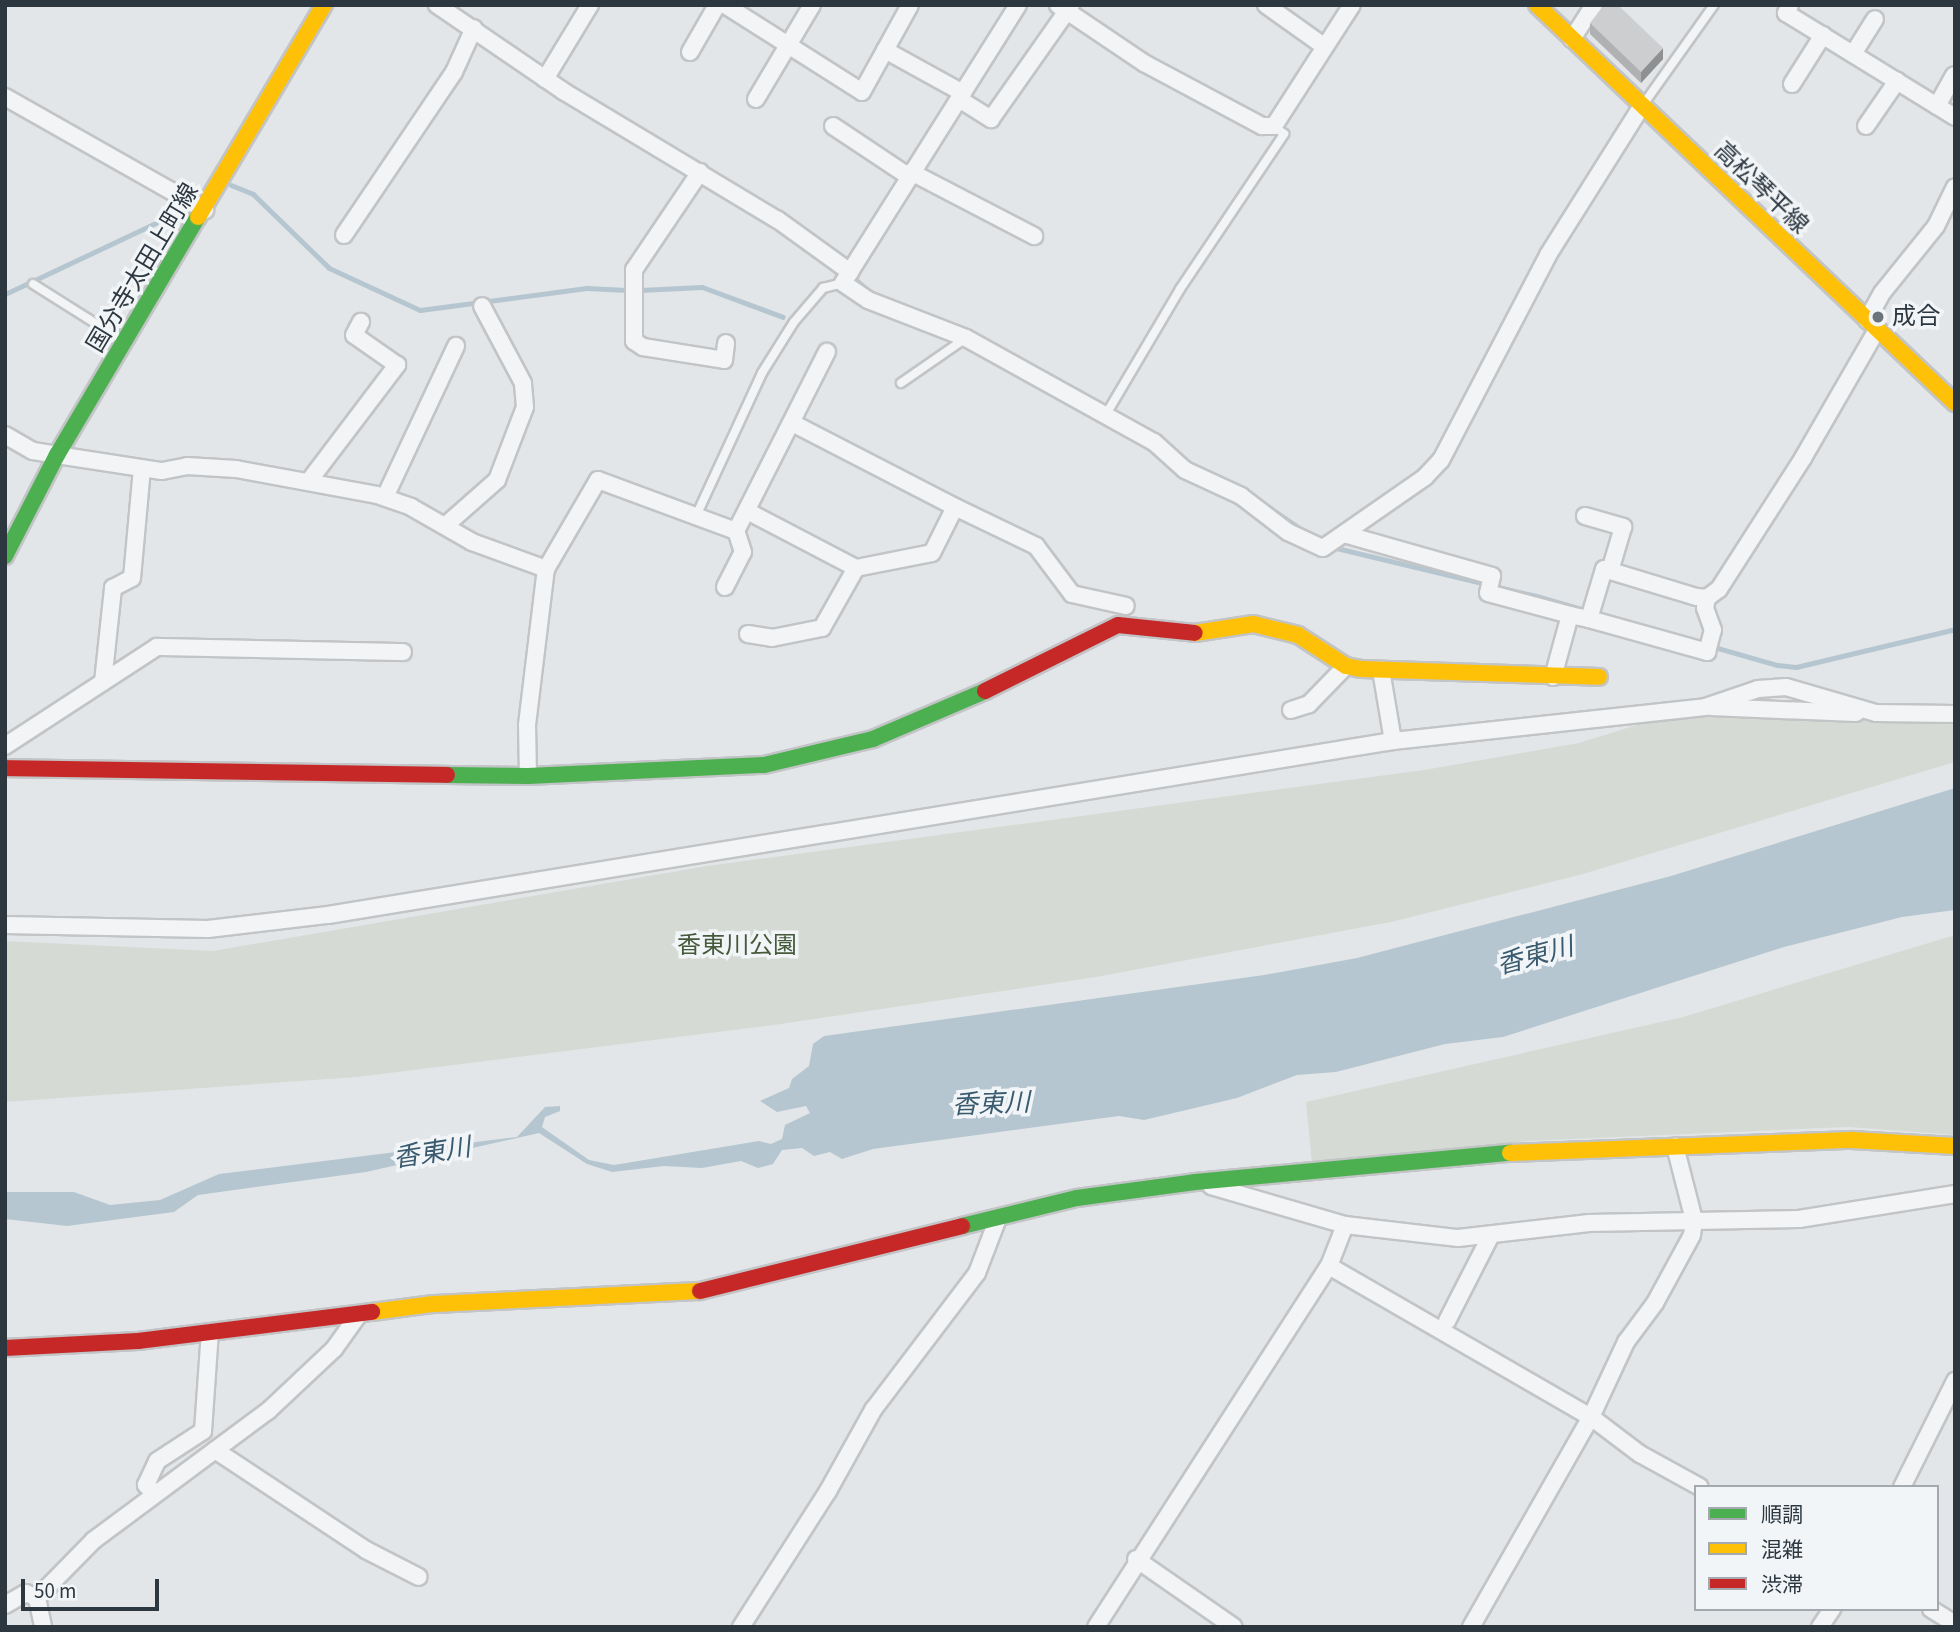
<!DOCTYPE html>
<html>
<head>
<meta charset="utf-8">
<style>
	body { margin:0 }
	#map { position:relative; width:1960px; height:1632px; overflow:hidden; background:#e3e6e8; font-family:"Source Sans 3","Noto Sans JP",sans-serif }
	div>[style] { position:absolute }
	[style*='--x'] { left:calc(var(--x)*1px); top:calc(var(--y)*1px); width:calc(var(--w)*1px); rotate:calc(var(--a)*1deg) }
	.green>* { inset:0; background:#d5dbd4 }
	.water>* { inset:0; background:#b5c6d0 }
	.stream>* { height:5px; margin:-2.5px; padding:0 2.5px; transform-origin:2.5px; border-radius:2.5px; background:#b5c6d0 }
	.roads { filter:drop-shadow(2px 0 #c2c4c6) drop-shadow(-2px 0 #c2c4c6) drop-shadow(0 2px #c2c4c6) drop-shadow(0 -2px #c2c4c6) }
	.lane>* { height:8px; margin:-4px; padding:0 4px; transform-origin:4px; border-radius:4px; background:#f3f4f5 }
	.street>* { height:16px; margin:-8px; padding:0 8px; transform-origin:8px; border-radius:8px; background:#f3f4f5 }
	.fast>* { height:16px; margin:-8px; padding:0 8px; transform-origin:8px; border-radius:8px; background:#4caf50 }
	.slow>* { height:16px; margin:-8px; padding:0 8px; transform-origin:8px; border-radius:8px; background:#ffc107 }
	.jam>* { height:16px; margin:-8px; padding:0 8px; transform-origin:8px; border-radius:8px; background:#c62828 }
	.wall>* { inset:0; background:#afb1b3 }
	.shaded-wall>* { inset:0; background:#8f9092 }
	.building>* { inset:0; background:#ccced0 }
	.dots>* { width:19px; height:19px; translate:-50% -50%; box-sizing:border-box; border:4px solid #f2f5f7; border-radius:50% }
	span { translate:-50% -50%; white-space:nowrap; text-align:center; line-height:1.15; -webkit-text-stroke:7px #f2f5f7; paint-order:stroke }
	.street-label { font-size:24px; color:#2c3740 }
	.poi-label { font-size:24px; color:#2c3740 }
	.left { translate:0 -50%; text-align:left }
	.park-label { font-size:24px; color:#465a3b }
	.water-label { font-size:26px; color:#3a5b6f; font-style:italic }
	.frame { position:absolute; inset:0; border:7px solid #2c3740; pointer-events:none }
	.legend { position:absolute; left:1694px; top:1485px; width:245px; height:126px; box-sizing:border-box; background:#f2f5f7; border:2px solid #a3a9ae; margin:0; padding:9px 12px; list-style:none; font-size:21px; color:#2c3740 }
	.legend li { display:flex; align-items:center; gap:14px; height:35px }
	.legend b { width:35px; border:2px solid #a3a9ae }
	.scale { position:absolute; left:21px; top:1579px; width:138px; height:32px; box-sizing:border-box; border:4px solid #2c3740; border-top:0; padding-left:9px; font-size:21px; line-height:24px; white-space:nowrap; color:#2c3740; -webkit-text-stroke:5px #f2f5f7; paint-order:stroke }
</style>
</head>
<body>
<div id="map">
	<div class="green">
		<div style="clip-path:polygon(1715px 715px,1955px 724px,1955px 762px,1583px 874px,1391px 922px,1096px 977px,774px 1025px,357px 1077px,5px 1102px,5px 941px,213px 951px,707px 866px,1424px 770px,1579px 743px,1649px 721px)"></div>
		<div style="clip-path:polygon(1955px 935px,1955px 1135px,1848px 1127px,1528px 1141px,1312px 1164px,1306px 1102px,1683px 1017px)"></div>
	</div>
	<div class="water">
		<div style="clip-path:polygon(1955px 788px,1955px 910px,1902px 917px,1784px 947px,1503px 1037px,1445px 1044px,1336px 1072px,1297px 1075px,1237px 1098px,1144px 1120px,1119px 1116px,873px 1149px,842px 1159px,830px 1152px,814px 1156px,802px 1148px,782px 1150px,773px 1164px,758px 1168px,741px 1161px,702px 1168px,664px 1166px,612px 1172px,587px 1164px,539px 1133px,366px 1172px,198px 1195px,174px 1212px,67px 1226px,5px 1219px,5px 1192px,74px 1192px,110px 1205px,160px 1200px,219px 1174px,517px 1137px,545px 1107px,560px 1106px,560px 1111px,545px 1117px,542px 1127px,589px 1160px,614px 1165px,759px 1141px,771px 1144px,782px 1139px,785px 1125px,810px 1113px,806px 1106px,777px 1112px,760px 1101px,789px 1088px,792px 1079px,809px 1066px,813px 1044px,824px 1036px,1264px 975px,1357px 958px,1671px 876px)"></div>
	</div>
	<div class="stream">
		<div style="--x:231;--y:185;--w:24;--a:22"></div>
		<div style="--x:253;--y:194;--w:106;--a:44.2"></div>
		<div style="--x:329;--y:268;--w:100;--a:24.8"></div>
		<div style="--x:420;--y:310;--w:168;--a:-7.5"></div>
		<div style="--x:587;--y:288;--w:35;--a:3"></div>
		<div style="--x:856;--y:280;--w:20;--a:41"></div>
		<div style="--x:871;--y:293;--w:92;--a:21"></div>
		<div style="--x:640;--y:290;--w:62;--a:-2.8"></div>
		<div style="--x:702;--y:287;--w:86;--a:20.3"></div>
		<div style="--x:5;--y:294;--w:190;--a:-25.2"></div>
		<div style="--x:1238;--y:486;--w:81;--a:34.5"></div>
		<div style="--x:1332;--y:547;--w:210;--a:13.5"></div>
		<div style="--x:1536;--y:596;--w:251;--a:16"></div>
		<div style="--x:1777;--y:665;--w:19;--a:6"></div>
		<div style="--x:1796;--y:667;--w:163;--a:-13.4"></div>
	</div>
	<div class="roads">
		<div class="lane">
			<div style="--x:1645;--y:102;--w:119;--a:-54.6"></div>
			<div style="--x:33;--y:284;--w:105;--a:32.2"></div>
			<div style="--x:901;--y:383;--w:79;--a:-34.7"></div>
			<div style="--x:1105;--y:416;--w:147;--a:-59.4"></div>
			<div style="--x:1180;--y:289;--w:187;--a:-56.1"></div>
			<div style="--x:1284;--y:134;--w:13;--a:-141"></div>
			<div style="--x:696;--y:516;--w:157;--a:-65.2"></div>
			<div style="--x:762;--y:373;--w:60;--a:-57.9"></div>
			<div style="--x:794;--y:322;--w:45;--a:-49.5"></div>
			<div style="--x:823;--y:288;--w:21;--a:-14"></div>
		</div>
		<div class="street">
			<div style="--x:437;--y:5;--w:153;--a:34.3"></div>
			<div style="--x:563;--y:91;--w:251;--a:31"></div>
			<div style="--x:778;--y:220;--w:89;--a:35.8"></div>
			<div style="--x:725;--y:5;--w:162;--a:32.4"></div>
			<div style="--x:862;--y:92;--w:99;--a:-61.1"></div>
			<div style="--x:1018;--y:5;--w:328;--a:122.2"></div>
			<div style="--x:843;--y:283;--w:30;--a:34"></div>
			<div style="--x:868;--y:300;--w:105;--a:21.2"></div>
			<div style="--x:966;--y:338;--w:215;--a:29"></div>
			<div style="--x:1154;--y:442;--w:42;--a:42.1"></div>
			<div style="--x:1185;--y:470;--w:62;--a:24.9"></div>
			<div style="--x:1241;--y:496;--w:59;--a:37.5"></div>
			<div style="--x:1288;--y:532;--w:38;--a:25"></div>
			<div style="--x:1323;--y:548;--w:124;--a:-34.8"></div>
			<div style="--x:1425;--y:477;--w:23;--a:-47"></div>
			<div style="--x:1441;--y:460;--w:231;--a:-62.4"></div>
			<div style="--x:1548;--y:255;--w:176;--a:-57.8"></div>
			<div style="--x:1058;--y:5;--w:104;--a:34"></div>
			<div style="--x:1144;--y:63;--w:134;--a:28.1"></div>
			<div style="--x:1262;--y:126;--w:12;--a:0"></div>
			<div style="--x:1274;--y:126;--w:144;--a:-57.2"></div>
			<div style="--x:1266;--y:5;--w:72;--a:35.4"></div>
			<div style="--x:1790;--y:5;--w:9;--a:117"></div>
			<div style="--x:1786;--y:13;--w:198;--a:31.6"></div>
			<div style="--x:1572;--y:39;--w:40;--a:-57.1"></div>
			<div style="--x:885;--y:50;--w:89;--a:28.9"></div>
			<div style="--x:690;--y:52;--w:54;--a:-60.1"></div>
			<div style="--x:1853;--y:54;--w:41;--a:-57.8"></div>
			<div style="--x:545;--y:79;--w:87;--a:-58.7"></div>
			<div style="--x:1792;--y:84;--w:58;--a:-57.7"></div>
			<div style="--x:5;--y:97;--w:230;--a:29.5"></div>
			<div style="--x:756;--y:99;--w:109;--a:-59.2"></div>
			<div style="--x:959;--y:99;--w:38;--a:32"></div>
			<div style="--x:991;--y:119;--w:139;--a:-54.9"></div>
			<div style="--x:1937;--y:106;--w:35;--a:-61"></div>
			<div style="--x:833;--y:126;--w:90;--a:33.7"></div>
			<div style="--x:1866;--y:126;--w:55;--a:-55.4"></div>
			<div style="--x:700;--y:172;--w:118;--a:124"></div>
			<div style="--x:634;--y:270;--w:71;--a:90"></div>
			<div style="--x:634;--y:341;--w:11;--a:34"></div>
			<div style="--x:643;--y:347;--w:82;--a:9.1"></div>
			<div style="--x:724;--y:360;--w:17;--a:-83"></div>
			<div style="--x:911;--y:172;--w:139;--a:27.5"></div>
			<div style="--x:344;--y:235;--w:197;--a:-56"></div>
			<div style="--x:454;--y:72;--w:48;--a:-65.6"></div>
			<div style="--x:1867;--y:320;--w:31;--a:-61"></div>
			<div style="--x:1882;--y:293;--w:86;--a:-51.1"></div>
			<div style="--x:1936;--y:226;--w:43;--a:-64"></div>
			<div style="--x:5;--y:435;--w:32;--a:30"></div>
			<div style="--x:33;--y:451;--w:24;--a:9"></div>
			<div style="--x:57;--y:455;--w:106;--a:8.7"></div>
			<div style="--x:162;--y:471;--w:25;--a:-11"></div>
			<div style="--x:187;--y:466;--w:49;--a:3.5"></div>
			<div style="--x:236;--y:469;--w:143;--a:10.4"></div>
			<div style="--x:377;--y:495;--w:36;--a:19"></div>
			<div style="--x:411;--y:507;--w:70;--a:29.8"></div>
			<div style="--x:472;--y:542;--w:79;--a:20"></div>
			<div style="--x:309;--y:481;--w:146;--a:-52.8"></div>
			<div style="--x:397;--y:365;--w:52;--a:-145.1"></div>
			<div style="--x:354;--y:335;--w:15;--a:-62"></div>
			<div style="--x:385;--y:497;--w:167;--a:-64.8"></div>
			<div style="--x:955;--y:507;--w:90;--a:25.7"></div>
			<div style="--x:1036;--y:546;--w:60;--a:53.1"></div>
			<div style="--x:1072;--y:594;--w:55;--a:12.5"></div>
			<div style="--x:747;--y:511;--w:123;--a:27.6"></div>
			<div style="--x:856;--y:568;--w:77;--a:-11.2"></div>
			<div style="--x:932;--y:553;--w:51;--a:-63.4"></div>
			<div style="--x:955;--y:507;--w:183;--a:-152.7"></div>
			<div style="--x:1585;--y:516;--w:40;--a:16"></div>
			<div style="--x:1623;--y:527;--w:46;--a:106.5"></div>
			<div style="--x:446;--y:525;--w:68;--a:-41.4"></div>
			<div style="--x:497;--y:480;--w:78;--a:-69"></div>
			<div style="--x:525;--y:407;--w:24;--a:-95"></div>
			<div style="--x:523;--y:383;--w:87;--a:-118"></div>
			<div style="--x:1344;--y:534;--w:154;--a:15.8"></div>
			<div style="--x:1492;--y:576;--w:17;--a:103"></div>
			<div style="--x:1488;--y:593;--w:85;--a:15"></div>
			<div style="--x:725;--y:587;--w:39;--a:-63"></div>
			<div style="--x:743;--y:552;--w:22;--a:-108"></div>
			<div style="--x:1589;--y:619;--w:123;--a:15.6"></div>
			<div style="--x:1707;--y:652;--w:23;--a:-75"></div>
			<div style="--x:1713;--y:630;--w:23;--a:-110"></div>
			<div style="--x:1705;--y:608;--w:10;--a:-79"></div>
			<div style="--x:748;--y:634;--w:24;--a:9"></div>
			<div style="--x:772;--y:638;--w:51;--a:-11.3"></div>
			<div style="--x:822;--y:628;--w:69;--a:-60.5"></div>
			<div style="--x:1381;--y:670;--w:72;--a:80.4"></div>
			<div style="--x:1393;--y:741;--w:314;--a:-6.2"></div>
			<div style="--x:1705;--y:707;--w:56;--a:-18.8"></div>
			<div style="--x:1758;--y:689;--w:28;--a:-4"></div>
			<div style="--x:1786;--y:687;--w:94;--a:16.1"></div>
			<div style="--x:1876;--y:713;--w:79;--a:0.7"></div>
			<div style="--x:1553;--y:677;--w:64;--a:-74.7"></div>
			<div style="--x:1570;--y:615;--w:19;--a:12"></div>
			<div style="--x:1589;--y:619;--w:52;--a:-73.3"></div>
			<div style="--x:1604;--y:569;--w:97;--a:16.8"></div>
			<div style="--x:1697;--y:597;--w:10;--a:6"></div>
			<div style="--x:1707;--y:598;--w:15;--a:-37"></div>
			<div style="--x:1719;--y:589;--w:156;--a:-57.3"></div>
			<div style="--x:1803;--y:458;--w:148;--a:-60"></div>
			<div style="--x:103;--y:682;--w:95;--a:-83.9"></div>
			<div style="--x:113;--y:588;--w:21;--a:-28"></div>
			<div style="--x:132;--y:578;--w:110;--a:-84.8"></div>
			<div style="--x:1711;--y:707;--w:145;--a:2.4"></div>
			<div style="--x:1291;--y:710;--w:19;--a:-18"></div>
			<div style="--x:1309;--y:704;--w:53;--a:-45.8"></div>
			<div style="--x:5;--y:746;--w:181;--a:-33.1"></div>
			<div style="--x:157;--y:647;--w:246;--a:1.2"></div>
			<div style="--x:528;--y:776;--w:51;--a:-91.1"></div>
			<div style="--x:527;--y:725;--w:157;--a:-83.1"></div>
			<div style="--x:546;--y:569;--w:103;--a:-59.7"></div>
			<div style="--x:598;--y:480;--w:147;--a:20.3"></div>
			<div style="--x:736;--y:531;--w:201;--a:-63.1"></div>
			<div style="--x:5;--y:925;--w:203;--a:1.1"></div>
			<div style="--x:208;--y:929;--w:121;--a:-6.7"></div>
			<div style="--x:328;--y:915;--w:1079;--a:-9.28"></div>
			<div style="--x:1211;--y:1186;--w:140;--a:16.2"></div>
			<div style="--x:1345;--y:1225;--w:114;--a:6.6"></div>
			<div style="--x:1458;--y:1238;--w:132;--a:-6.5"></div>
			<div style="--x:1589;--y:1223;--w:210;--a:-1.1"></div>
			<div style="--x:1799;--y:1219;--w:158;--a:-9.1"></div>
			<div style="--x:1329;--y:1266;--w:302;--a:30"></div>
			<div style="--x:1591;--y:1417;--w:61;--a:37.1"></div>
			<div style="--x:1640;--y:1454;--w:68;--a:28.8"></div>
			<div style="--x:1447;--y:1321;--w:97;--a:-62.9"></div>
			<div style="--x:215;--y:1450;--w:181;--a:33.5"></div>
			<div style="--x:366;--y:1550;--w:59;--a:27"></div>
			<div style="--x:1902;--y:1487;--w:119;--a:-63.4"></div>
			<div style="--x:155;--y:1494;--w:13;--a:-135"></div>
			<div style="--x:146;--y:1485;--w:26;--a:-65"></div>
			<div style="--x:157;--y:1461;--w:55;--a:-33.1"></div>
			<div style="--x:203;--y:1431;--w:99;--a:-86"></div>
			<div style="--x:1136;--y:1559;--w:119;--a:34.8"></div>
			<div style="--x:37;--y:1598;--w:30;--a:78"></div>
			<div style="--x:5;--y:1605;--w:24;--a:-30"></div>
			<div style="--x:26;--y:1593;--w:12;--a:24"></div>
			<div style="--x:37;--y:1598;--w:81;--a:-45.5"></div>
			<div style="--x:94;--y:1540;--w:217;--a:-36.6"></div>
			<div style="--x:268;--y:1411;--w:91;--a:-43.2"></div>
			<div style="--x:334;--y:1349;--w:43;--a:-54.5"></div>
			<div style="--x:1931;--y:1609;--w:28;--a:32"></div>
			<div style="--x:741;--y:1627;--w:161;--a:-57.4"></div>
			<div style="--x:828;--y:1491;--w:93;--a:-60.9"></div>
			<div style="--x:873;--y:1410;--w:172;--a:-52.8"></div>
			<div style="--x:977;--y:1273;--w:56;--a:-69"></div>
			<div style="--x:1096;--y:1627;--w:430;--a:-57.2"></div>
			<div style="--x:1329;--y:1266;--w:44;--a:-68.7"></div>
			<div style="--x:1471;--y:1627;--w:242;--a:-60.3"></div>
			<div style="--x:1591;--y:1417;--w:83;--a:-65"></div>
			<div style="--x:1626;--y:1342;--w:49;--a:-53.4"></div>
			<div style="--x:1655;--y:1303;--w:77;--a:-61.4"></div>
			<div style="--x:1692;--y:1235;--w:15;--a:-82"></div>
			<div style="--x:1694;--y:1220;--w:76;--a:-104.4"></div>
			<div style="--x:1820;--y:1627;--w:22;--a:-56"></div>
		</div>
		<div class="fast">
			<div style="--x:5;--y:556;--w:114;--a:-62.8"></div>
			<div style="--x:57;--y:455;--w:277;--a:-59.4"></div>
			<div style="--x:447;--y:775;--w:81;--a:0.7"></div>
			<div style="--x:528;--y:776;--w:236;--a:-2.7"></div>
			<div style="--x:764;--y:765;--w:112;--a:-13.4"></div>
			<div style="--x:873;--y:739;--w:122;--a:-23.2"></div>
			<div style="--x:962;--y:1226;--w:118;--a:-13.7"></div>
			<div style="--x:1077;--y:1198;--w:119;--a:-7.7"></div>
			<div style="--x:1195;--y:1182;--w:316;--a:-5.3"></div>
		</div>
		<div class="slow">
			<div style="--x:1537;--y:5;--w:577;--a:43.6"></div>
			<div style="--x:198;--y:217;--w:247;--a:-59.3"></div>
			<div style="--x:1195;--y:633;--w:59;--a:-8.8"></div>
			<div style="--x:1253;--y:624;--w:46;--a:13.7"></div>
			<div style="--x:1298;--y:635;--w:57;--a:32.9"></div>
			<div style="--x:1346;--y:666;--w:16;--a:11"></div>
			<div style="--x:1362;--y:669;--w:237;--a:1.9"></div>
			<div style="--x:1510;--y:1153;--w:342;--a:-2.2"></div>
			<div style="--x:1852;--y:1140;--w:103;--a:3.3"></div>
			<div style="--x:372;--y:1312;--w:62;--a:-7.5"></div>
			<div style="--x:433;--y:1304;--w:267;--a:-2.8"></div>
		</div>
		<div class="jam">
			<div style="--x:985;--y:691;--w:148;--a:-26.4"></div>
			<div style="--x:1118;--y:625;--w:77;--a:5.9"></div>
			<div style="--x:5;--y:768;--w:442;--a:0.9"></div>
			<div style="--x:700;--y:1291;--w:270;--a:-13.9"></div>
			<div style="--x:5;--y:1348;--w:133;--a:-3"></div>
			<div style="--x:138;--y:1341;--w:236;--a:-7.1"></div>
		</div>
	</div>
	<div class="wall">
		<div style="clip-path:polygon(1590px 23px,1663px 59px,1641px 83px,1590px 34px)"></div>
	</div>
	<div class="shaded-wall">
		<div style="clip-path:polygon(1663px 48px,1663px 59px,1641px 83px,1641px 72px)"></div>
	</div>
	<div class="building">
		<div style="clip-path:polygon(1604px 5px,1618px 5px,1663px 48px,1641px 72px,1590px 23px)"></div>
	</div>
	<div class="dots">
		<div style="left:1878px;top:317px;background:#6c747b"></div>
	</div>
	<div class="street-label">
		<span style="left:1761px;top:188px;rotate:44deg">高松琴平線</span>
		<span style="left:143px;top:268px;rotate:-59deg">国分寺太田上町線</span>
	</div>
	<div class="poi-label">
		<span class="left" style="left:1892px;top:317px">成合</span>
	</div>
	<div class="park-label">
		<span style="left:737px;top:946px">香東川公園</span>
	</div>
	<div class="water-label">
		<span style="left:1535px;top:956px;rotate:-15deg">香東川</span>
		<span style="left:991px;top:1104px;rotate:-2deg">香東川</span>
		<span style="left:432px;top:1153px;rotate:-9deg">香東川</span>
	</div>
	<div class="frame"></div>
	<ul class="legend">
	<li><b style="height:9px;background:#4caf50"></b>順調</li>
	<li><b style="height:9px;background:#ffc107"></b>混雑</li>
	<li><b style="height:9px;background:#c62828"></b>渋滞</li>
	</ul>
	<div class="scale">50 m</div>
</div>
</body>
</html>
